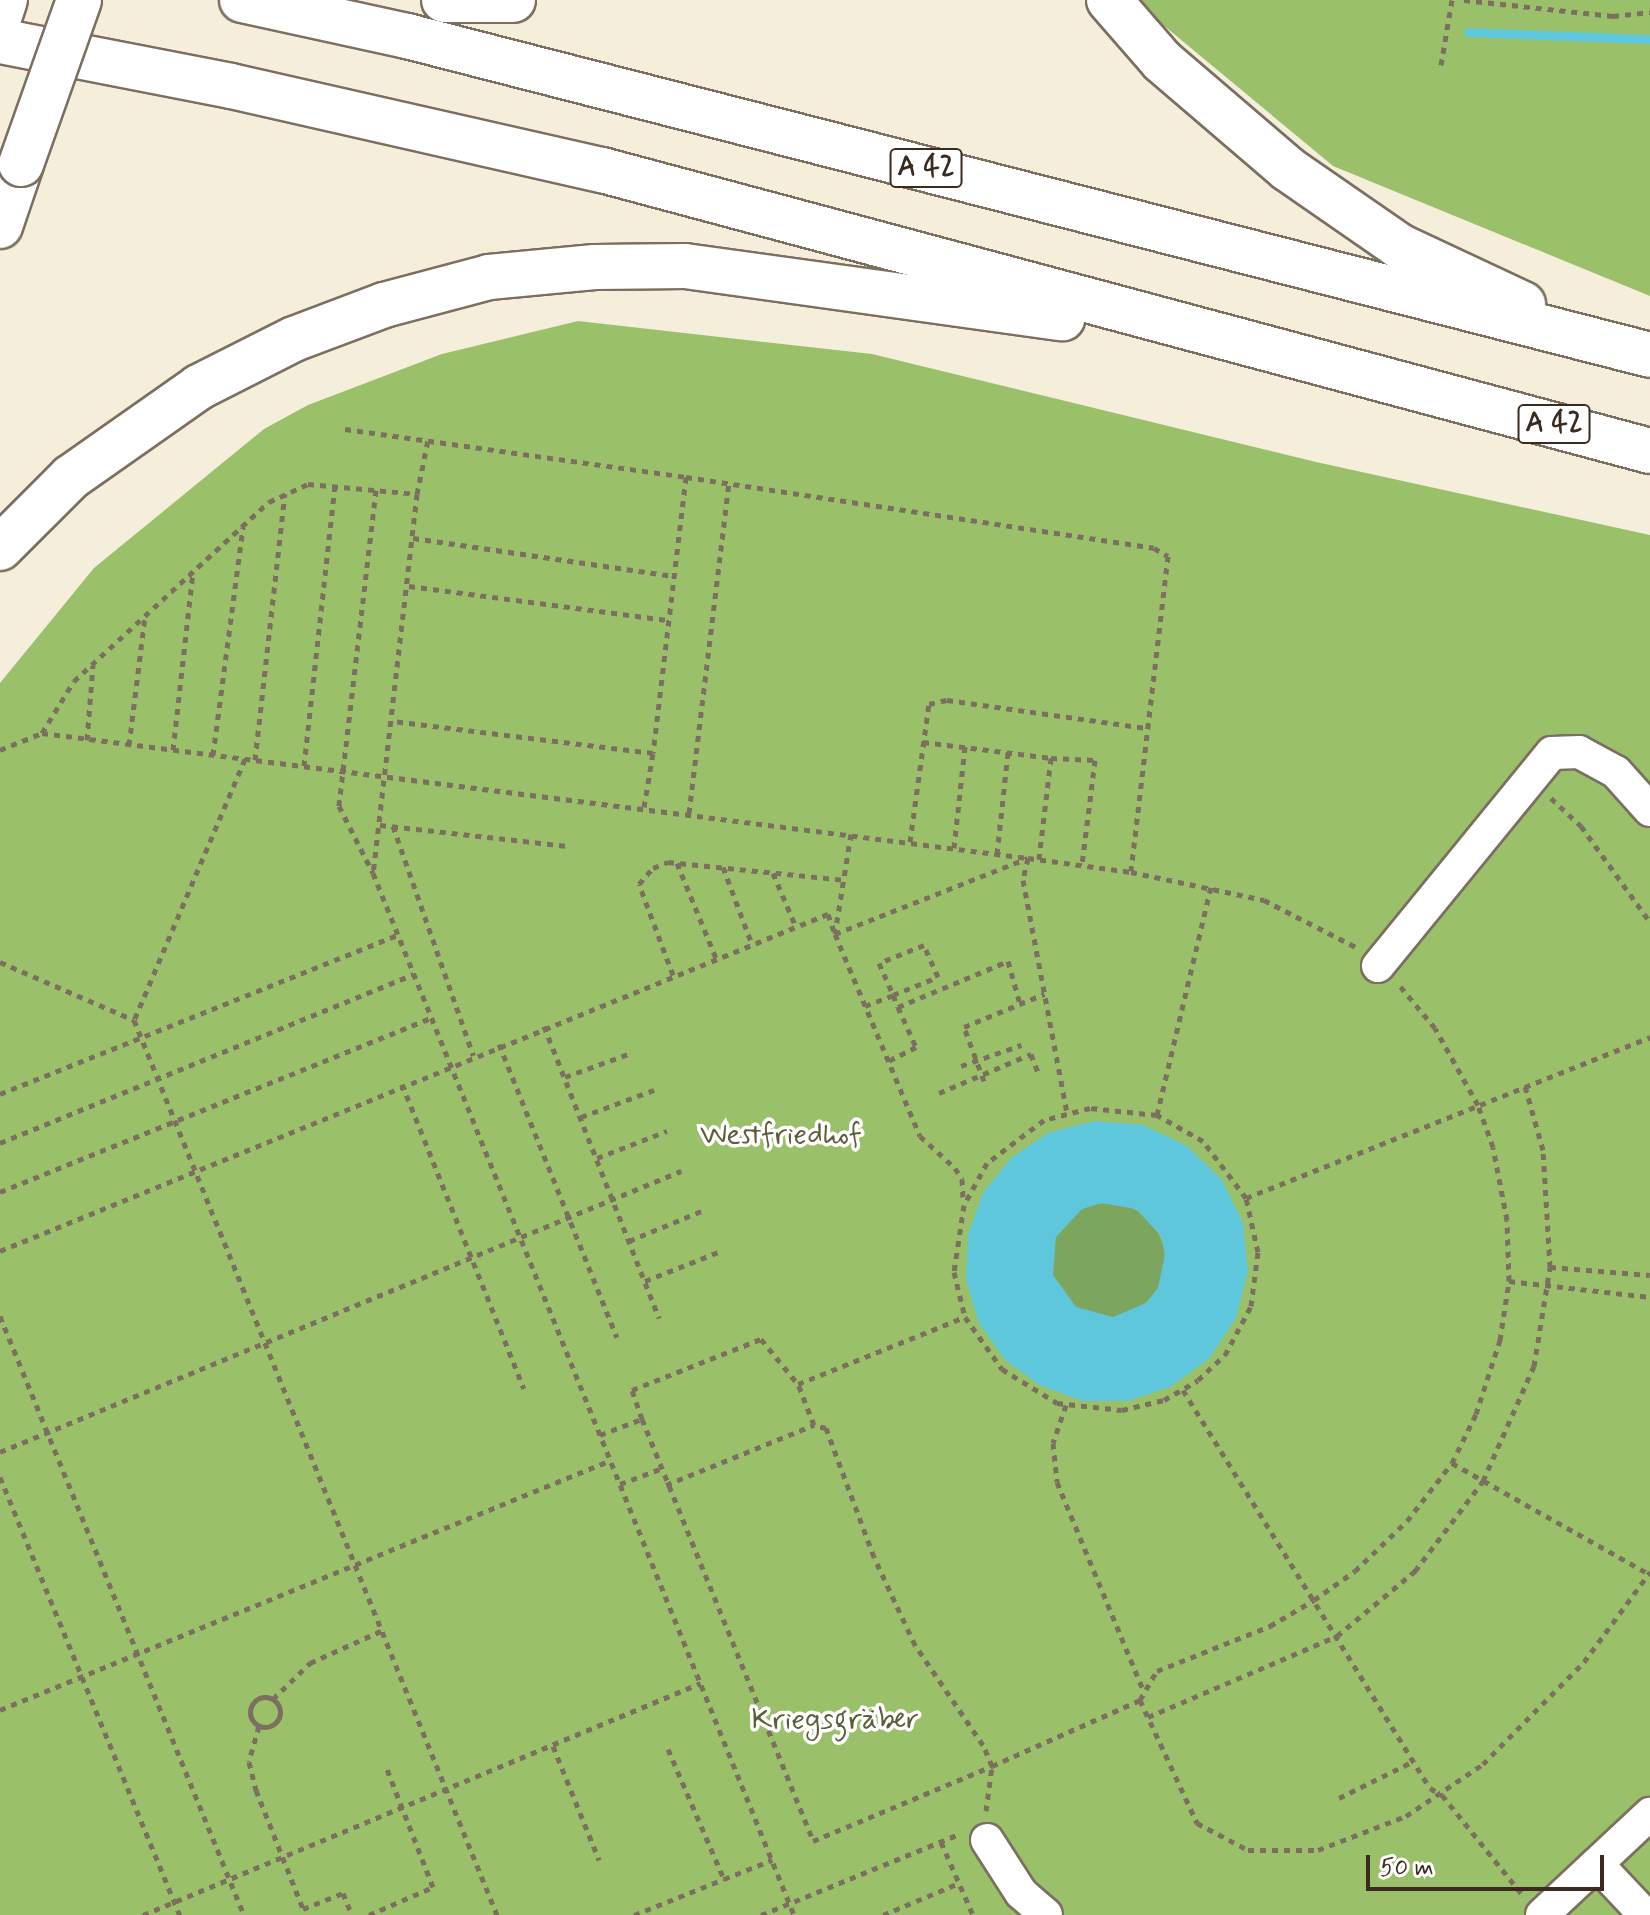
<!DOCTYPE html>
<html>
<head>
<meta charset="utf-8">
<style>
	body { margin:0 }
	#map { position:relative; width:1650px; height:1915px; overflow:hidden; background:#f4eeda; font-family:Mynerve,sans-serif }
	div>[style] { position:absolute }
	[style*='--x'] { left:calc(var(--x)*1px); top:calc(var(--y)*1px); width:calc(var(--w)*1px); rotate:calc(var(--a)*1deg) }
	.green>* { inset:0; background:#9bc06a }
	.forest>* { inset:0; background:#7ca65e }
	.round { border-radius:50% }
	.water>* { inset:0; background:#5fc7dc }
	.stream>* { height:9px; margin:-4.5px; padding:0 4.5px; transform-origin:4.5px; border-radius:4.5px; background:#5fc7dc }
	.path>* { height:5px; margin-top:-2.5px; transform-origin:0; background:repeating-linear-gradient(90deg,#7c6f60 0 6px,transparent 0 12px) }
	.path>.ring { margin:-2.5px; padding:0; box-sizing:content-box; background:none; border:5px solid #7c6f60; border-radius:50% }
	.roads { filter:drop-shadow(2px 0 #7c6f60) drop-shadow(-2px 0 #7c6f60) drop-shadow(0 2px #7c6f60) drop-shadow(0 -2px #7c6f60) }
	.minor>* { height:32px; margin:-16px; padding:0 16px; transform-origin:16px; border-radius:16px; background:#fff }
	.highway>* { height:44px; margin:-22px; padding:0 22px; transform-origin:22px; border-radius:22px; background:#fff }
	.bridges { filter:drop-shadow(2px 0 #7c6f60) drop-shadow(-2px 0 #7c6f60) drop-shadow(0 2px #7c6f60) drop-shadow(0 -2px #7c6f60) }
	.highway-bridge>* { height:44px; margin:-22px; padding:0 22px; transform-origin:22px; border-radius:22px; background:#fff }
	span { translate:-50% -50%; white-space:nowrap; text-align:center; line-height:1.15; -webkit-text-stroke:7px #fff; paint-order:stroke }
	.shield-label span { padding:2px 6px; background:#fff; border:2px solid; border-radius:6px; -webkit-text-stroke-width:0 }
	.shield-label { font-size:28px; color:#3b2a1e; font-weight:700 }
	.park-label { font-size:30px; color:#5d5e39 }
	.scale { position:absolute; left:1366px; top:1855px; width:238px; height:36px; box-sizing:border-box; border:4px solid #3b2a1e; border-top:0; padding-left:10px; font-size:24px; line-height:28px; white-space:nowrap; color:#3b2a1e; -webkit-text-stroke:6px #fff; paint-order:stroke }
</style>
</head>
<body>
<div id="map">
	<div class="green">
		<div style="clip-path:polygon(1133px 0,1650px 0,1650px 296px,1333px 166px)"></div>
		<div style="clip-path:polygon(578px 321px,872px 354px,1316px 462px,1650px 535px,1650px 1915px,0 1915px,0 683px,94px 568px,264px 429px,308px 405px,442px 354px)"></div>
	</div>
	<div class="forest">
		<div class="round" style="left:1051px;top:1203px;width:114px;height:114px"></div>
	</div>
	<div class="water">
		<div style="clip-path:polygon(evenodd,1095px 1121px,1143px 1125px,1187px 1146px,1222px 1180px,1243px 1223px,1248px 1271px,1236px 1318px,1209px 1359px,1170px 1387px,1128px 1401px,1083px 1401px,1041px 1386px,1005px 1360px,979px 1323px,966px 1280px,968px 1235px,983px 1193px,1011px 1158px,1048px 1133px,1095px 1121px,1101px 1203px,1136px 1209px,1161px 1236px,1165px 1254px,1158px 1288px,1146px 1303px,1113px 1317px,1076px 1307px,1053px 1275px,1056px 1237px,1082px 1209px,1101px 1203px)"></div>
	</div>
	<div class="stream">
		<div style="--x:1468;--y:32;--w:182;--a:2.2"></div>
	</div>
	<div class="path">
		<div style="--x:1464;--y:0;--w:150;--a:6.1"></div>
		<div style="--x:1613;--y:16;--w:37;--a:-6"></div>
		<div style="--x:1441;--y:65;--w:66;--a:-80.4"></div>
		<div style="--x:345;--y:429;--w:344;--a:8"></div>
		<div style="--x:686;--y:477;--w:278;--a:96.8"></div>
		<div style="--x:653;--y:753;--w:262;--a:-173"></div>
		<div style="--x:686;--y:477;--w:473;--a:8.6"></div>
		<div style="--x:1154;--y:548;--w:16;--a:30"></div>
		<div style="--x:1168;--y:556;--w:317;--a:96.7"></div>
		<div style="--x:376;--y:490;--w:318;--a:96.7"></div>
		<div style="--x:339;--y:806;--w:75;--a:63.1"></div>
		<div style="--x:373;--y:873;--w:1124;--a:68"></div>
		<div style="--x:417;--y:494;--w:55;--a:-78.5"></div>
		<div style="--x:413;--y:538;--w:263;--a:8.3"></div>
		<div style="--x:409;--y:586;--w:262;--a:7.5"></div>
		<div style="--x:42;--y:733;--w:61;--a:-58.4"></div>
		<div style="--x:74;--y:681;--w:265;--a:-42.6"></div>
		<div style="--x:269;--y:502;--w:43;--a:-24.8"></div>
		<div style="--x:308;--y:484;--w:109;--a:5.2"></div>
		<div style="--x:417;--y:494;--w:381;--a:96.6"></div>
		<div style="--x:87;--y:740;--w:75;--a:-85.4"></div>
		<div style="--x:923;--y:742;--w:129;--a:7.1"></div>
		<div style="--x:1051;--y:758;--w:102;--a:96.8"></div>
		<div style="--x:129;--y:745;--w:130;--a:-82.9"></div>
		<div style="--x:0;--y:750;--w:45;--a:-22"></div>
		<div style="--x:42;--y:733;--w:994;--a:7.23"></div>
		<div style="--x:1028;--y:858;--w:23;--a:103"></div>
		<div style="--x:1023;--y:880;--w:236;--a:79.3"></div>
		<div style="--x:173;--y:750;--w:179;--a:-83.6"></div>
		<div style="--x:213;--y:755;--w:230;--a:-82.5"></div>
		<div style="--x:1051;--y:758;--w:44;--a:2.6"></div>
		<div style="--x:1095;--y:760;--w:106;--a:97.1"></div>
		<div style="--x:245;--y:759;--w:284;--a:113"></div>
		<div style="--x:134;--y:1020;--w:966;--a:67.92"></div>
		<div style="--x:255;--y:760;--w:268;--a:-83.6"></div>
		<div style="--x:304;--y:766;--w:282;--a:-83.7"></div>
		<div style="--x:1551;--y:798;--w:41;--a:43"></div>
		<div style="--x:1581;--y:826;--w:118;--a:54.3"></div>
		<div style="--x:644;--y:807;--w:55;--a:-80.5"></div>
		<div style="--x:689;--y:813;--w:332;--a:-83.1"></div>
		<div style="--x:380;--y:825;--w:188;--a:6.4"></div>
		<div style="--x:393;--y:826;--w:243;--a:70.7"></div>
		<div style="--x:851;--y:834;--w:101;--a:99.1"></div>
		<div style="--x:835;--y:934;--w:219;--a:67.2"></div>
		<div style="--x:920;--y:1136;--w:47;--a:42.4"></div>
		<div style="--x:955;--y:1168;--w:13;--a:58"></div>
		<div style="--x:962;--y:1179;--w:22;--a:87"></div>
		<div style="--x:910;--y:842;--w:139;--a:-82.2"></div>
		<div style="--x:929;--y:704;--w:18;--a:-13"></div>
		<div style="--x:947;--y:700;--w:201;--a:8"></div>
		<div style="--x:954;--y:848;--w:102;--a:-83.8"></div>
		<div style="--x:997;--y:854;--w:103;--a:-83.8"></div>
		<div style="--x:677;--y:863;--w:103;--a:67.7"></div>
		<div style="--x:723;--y:867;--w:82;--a:69.4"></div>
		<div style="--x:773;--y:873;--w:59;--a:66.9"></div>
		<div style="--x:0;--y:962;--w:146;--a:23.4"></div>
		<div style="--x:673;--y:975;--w:97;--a:-110.5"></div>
		<div style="--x:639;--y:884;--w:21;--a:-49"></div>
		<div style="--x:653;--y:868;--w:16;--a:-22"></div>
		<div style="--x:668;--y:862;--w:177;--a:5.8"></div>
		<div style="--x:865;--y:1006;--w:30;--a:-21"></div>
		<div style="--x:893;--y:995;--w:48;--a:-21.8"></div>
		<div style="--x:938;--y:977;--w:35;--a:-114"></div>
		<div style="--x:924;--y:945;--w:48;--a:158.2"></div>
		<div style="--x:879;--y:963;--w:35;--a:66"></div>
		<div style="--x:893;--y:995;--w:13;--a:67"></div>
		<div style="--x:898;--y:1007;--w:44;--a:65.8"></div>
		<div style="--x:916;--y:1047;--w:31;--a:153"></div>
		<div style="--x:898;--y:1007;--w:119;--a:-22.7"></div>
		<div style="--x:1008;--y:961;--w:45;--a:74.4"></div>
		<div style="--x:544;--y:1026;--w:314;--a:68.5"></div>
		<div style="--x:499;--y:1044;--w:316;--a:68.1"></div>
		<div style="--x:961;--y:1066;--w:64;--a:-19.3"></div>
		<div style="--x:565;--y:1077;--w:70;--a:-20"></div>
		<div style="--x:984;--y:1081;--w:58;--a:-110.3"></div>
		<div style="--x:964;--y:1027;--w:87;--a:-22.4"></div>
		<div style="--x:402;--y:1084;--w:328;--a:68.2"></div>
		<div style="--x:939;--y:1093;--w:100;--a:-23"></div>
		<div style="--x:1031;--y:1054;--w:22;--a:69"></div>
		<div style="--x:0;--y:1094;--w:429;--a:-21.8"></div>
		<div style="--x:1157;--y:1115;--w:67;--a:-174"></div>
		<div style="--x:1090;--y:1108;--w:48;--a:165.4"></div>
		<div style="--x:1044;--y:1120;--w:71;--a:143"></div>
		<div style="--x:987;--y:1163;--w:48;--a:118.7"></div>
		<div style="--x:964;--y:1205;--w:68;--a:98.5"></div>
		<div style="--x:954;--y:1272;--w:46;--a:76.3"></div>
		<div style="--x:965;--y:1317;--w:64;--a:54.6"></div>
		<div style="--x:1002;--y:1369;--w:65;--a:31.7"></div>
		<div style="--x:1057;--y:1403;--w:65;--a:6.1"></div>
		<div style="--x:1122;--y:1410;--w:43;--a:-13.4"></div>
		<div style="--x:1164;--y:1400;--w:39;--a:-30"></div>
		<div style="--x:1198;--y:1380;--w:37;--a:-43"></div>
		<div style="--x:1225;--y:1355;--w:55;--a:-62"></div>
		<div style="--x:1251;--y:1306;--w:54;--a:-82.6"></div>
		<div style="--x:1258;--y:1252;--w:55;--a:-102.5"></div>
		<div style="--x:1246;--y:1198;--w:71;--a:-127"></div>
		<div style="--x:1203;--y:1141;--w:53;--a:-150.5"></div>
		<div style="--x:1157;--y:1115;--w:234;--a:-76.7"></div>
		<div style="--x:581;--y:1117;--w:78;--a:-20.3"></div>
		<div style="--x:0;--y:1143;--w:447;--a:-22.2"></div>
		<div style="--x:597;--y:1158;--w:75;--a:-21.1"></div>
		<div style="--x:0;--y:1192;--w:465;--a:-22"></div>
		<div style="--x:1246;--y:1198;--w:435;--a:-21.7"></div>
		<div style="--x:629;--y:1241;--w:81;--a:-22.5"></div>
		<div style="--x:0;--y:1251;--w:894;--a:-22.15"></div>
		<div style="--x:828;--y:914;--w:21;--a:71"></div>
		<div style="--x:835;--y:934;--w:207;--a:-21.5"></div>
		<div style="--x:1028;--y:858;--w:104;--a:7.7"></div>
		<div style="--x:1131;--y:872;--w:136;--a:11.9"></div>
		<div style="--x:1264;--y:900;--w:103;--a:27.1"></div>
		<div style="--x:1550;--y:1267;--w:100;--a:4.6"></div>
		<div style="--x:645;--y:1281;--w:82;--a:-21.5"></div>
		<div style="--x:1509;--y:1281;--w:142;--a:6.5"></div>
		<div style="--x:0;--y:1316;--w:647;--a:67.84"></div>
		<div style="--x:1183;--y:1390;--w:468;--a:58.2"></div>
		<div style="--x:1430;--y:1788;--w:14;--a:30"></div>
		<div style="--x:1442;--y:1795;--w:126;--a:51.1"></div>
		<div style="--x:1066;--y:1405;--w:40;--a:108.9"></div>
		<div style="--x:1053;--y:1443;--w:39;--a:84"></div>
		<div style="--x:1057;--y:1482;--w:227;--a:67.5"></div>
		<div style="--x:642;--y:1419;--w:31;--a:-109"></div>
		<div style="--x:632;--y:1390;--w:139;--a:-21.6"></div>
		<div style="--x:761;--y:1339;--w:58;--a:50.6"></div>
		<div style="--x:600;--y:1435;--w:45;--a:-20.9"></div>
		<div style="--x:642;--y:1419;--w:455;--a:67.9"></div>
		<div style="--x:813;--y:1841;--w:194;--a:-22.7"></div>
		<div style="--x:992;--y:1766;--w:23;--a:-113"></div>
		<div style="--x:983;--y:1745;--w:121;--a:-124.2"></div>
		<div style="--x:915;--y:1645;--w:97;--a:-115"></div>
		<div style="--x:874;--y:1557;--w:138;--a:-110.4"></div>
		<div style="--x:826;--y:1428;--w:12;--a:-166"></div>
		<div style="--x:0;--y:1452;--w:737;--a:-22.42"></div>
		<div style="--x:1452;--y:1463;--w:226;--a:29.4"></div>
		<div style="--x:0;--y:1477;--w:474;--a:67.7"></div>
		<div style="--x:620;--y:1484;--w:43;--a:-20.6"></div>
		<div style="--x:666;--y:1485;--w:160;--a:-22.1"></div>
		<div style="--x:814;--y:1425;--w:44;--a:-111.3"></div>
		<div style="--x:798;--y:1384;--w:180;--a:-21.9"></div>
		<div class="ring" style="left:250px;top:1697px;width:25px;height:25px"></div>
		<div style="--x:273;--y:1699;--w:52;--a:-44.2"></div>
		<div style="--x:310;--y:1663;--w:78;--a:-24.3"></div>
		<div style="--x:1140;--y:1700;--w:136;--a:65.1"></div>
		<div style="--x:1197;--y:1823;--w:58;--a:27.9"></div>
		<div style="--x:1248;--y:1850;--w:70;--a:0"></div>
		<div style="--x:1318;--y:1850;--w:94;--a:-21.1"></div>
		<div style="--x:1406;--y:1816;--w:93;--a:-34"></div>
		<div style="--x:1483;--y:1764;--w:144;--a:-45.3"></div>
		<div style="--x:1584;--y:1662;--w:112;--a:-53.7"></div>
		<div style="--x:0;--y:1710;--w:660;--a:-22.25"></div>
		<div style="--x:1148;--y:1717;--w:206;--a:-23.2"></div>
		<div style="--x:1337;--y:1636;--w:102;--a:-39.8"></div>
		<div style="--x:1415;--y:1571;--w:113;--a:-52.9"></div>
		<div style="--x:1483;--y:1481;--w:126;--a:-66.1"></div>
		<div style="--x:1534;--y:1366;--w:100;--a:-80.8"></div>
		<div style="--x:1550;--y:1267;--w:117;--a:-93.4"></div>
		<div style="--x:1543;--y:1150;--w:66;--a:-105.7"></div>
		<div style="--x:259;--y:1726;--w:37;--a:106"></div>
		<div style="--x:249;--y:1762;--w:29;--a:76"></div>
		<div style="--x:256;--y:1790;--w:128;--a:68.4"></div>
		<div style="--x:303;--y:1909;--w:43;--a:-21.8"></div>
		<div style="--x:343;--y:1893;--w:24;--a:68"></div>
		<div style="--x:553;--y:1746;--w:123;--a:68"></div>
		<div style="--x:668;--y:1749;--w:142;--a:66.7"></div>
		<div style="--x:724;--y:1879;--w:52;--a:-21.6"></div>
		<div style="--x:1339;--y:1798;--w:84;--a:-26.3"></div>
		<div style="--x:986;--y:1811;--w:45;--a:-82.4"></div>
		<div style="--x:992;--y:1766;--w:162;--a:-24"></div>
		<div style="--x:1140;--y:1700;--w:34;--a:-60"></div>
		<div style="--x:1157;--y:1671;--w:122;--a:-21.7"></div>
		<div style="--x:1270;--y:1626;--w:51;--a:-30.6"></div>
		<div style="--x:1314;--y:1600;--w:50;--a:-35.3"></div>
		<div style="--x:1355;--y:1571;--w:72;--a:-43.9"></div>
		<div style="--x:1407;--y:1521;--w:73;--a:-52.2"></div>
		<div style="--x:1452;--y:1463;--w:55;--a:-63.9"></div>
		<div style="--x:1476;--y:1414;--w:78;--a:-72"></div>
		<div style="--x:1500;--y:1340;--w:60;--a:-81.3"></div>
		<div style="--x:1509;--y:1281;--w:61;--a:-91.9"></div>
		<div style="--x:1507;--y:1220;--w:74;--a:-100.9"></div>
		<div style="--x:1493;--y:1147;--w:45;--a:-109.7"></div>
		<div style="--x:1478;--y:1105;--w:88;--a:-119.2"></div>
		<div style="--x:1435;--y:1028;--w:55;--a:-129.8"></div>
		<div style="--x:941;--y:1842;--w:80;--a:66.3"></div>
		<div style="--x:143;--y:1915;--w:604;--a:-22.58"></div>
		<div style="--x:369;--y:1915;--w:70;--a:-23.6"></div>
		<div style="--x:433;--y:1887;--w:127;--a:-111.3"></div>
		<div style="--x:634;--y:1915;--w:97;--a:-21.8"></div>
		<div style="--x:761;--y:1915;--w:212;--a:-22.2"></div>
		<div style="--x:883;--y:1915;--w:82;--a:-22.8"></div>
	</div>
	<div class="roads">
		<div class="minor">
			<div style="--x:1378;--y:966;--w:275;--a:-50.8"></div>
			<div style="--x:1552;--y:753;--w:27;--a:-2"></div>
			<div style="--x:1579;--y:752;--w:42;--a:28.4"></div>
			<div style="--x:1616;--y:772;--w:51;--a:48.2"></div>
			<div style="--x:987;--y:1840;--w:63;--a:57.3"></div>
			<div style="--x:1021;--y:1893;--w:33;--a:41"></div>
			<div style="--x:1597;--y:1864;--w:70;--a:46.7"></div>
			<div style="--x:1542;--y:1915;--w:148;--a:-43.1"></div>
		</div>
		<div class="highway">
			<div style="--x:242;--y:0;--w:169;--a:12.3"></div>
			<div style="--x:407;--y:36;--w:1283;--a:14.39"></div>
			<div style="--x:444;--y:0;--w:69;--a:0"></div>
			<div style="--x:1109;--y:0;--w:81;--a:49"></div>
			<div style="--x:1162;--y:61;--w:166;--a:40.6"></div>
			<div style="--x:1288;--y:169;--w:135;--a:34.7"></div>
			<div style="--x:1399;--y:246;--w:137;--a:25.1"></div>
			<div style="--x:0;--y:15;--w:16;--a:-72"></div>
			<div style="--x:0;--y:41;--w:235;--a:11"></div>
			<div style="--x:231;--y:86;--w:380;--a:12.8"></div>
			<div style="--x:602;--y:170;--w:1085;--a:15.01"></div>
			<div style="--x:0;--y:226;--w:65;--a:-71.3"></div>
			<div style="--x:0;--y:548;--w:100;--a:-45"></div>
			<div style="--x:71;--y:477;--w:156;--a:-35.1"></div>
			<div style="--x:199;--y:387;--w:106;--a:-26.8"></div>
			<div style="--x:294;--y:339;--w:96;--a:-20.7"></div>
			<div style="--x:384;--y:305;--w:109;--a:-14.9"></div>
			<div style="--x:489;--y:277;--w:106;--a:-5.4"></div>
			<div style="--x:595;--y:267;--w:90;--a:-0.6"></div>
			<div style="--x:685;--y:266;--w:381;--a:7.9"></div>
		</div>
	</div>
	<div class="bridges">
		<div class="highway-bridge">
			<div style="--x:21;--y:164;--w:174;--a:-70.5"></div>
		</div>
	</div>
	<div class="shield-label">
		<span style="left:926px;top:168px">A 42</span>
		<span style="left:1554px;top:424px">A 42</span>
	</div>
	<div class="park-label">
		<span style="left:781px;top:1135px">Westfriedhof</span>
		<span style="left:835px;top:1720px">Kriegsgräber</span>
	</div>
	<div class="scale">50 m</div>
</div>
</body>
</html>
